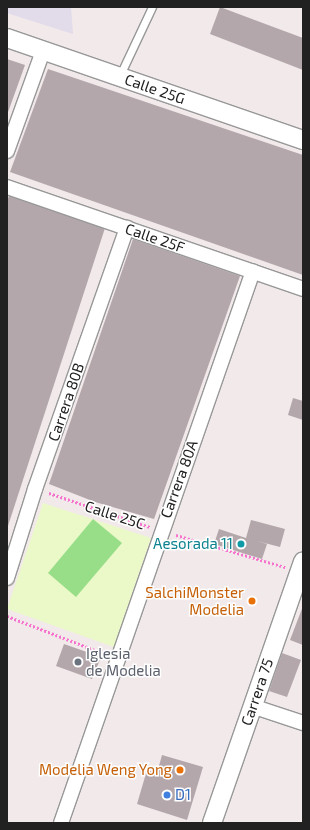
<!DOCTYPE html>
<html>
<head>
<meta charset="utf-8">
<style>
	body { margin:0 }
	#map { position:relative; width:310px; height:830px; overflow:hidden; background:#f1e9ea; font-family:"Exo 2",sans-serif }
	div>[style] { position:absolute }
	[style*='--x'] { left:calc(var(--x)*1px); top:calc(var(--y)*1px); width:calc(var(--w)*1px); rotate:calc(var(--a)*1deg) }
	.industrial>* { inset:0; background:#e1dbea }
	.park>* { inset:0; background:#ebf9c8 }
	.pitch>* { inset:0; background:#98de89 }
	.building>* { inset:0; background:#b3a7ab }
	.path>* { height:2.5px; margin-top:-1.25px; transform-origin:0; background:repeating-linear-gradient(90deg,#f774ce 0 2px,transparent 0 4px) }
	.roads { filter:drop-shadow(1px 0 #989898) drop-shadow(-1px 0 #989898) drop-shadow(0 1px #989898) drop-shadow(0 -1px #989898) }
	.service>* { height:7px; margin:-3.5px; padding:0 3.5px; transform-origin:3.5px; border-radius:3.5px; background:#fff }
	.minor>* { height:14px; margin:-7px; padding:0 7px; transform-origin:7px; border-radius:7px; background:#fff }
	.tertiary>* { height:18px; margin:-9px; padding:0 9px; transform-origin:9px; border-radius:9px; background:#fff }
	.dots>* { width:11px; height:11px; translate:-50% -50%; box-sizing:border-box; border:2px solid #fff; border-radius:50% }
	span { translate:-50% -50%; white-space:nowrap; text-align:center; line-height:1.15; -webkit-text-stroke:3px #fff; paint-order:stroke }
	.street-label { font-size:15px; color:#212121 }
	.culture-label { font-size:15px; color:#0d838f }
	.right { translate:-100% -50%; text-align:right }
	.food-label { font-size:15px; color:#c56008 }
	.worship-label { font-size:15px; color:#5b616d }
	.left { translate:0 -50%; text-align:left }
	.shop-label { font-size:15px; color:#366cbe }
	.frame { position:absolute; inset:0; border:8px solid #212121; pointer-events:none }
</style>
</head>
<body>
<div id="map">
	<div class="industrial">
		<div style="clip-path:polygon(7px 7px,71px 7px,73px 34px,7px 13px)"></div>
	</div>
	<div class="park">
		<div style="clip-path:polygon(43px 503px,151px 538px,114px 647px,7px 609px)"></div>
	</div>
	<div class="pitch">
		<div style="clip-path:polygon(93px 519px,122px 543px,76px 597px,48px 573px)"></div>
	</div>
	<div class="building">
		<div style="clip-path:polygon(220px 7px,303px 38px,303px 70px,210px 34px)"></div>
		<div style="clip-path:polygon(7px 59px,25px 65px,7px 115px)"></div>
		<div style="clip-path:polygon(48px 69px,303px 155px,303px 275px,10px 172px)"></div>
		<div style="clip-path:polygon(9px 196px,105px 228px,7px 529px,7px 201px)"></div>
		<div style="clip-path:polygon(133px 239px,240px 276px,154px 519px,95px 502px,49px 484px)"></div>
		<div style="clip-path:polygon(293px 398px,303px 401px,303px 420px,288px 415px)"></div>
		<div style="clip-path:polygon(251px 520px,285px 529px,280px 547px,257px 541px,267px 544px,262px 559px,214px 544px,219px 529px,246px 538px)"></div>
		<div style="clip-path:polygon(303px 606px,303px 645px,290px 640px)"></div>
		<div style="clip-path:polygon(64px 644px,101px 657px,92px 679px,56px 666px)"></div>
		<div style="clip-path:polygon(282px 653px,301px 660px,287px 697px,269px 691px)"></div>
		<div style="clip-path:polygon(162px 755px,203px 767px,187px 820px,137px 804px,147px 770px,157px 773px)"></div>
	</div>
	<div class="path">
		<div style="--x:49;--y:493;--w:107;--a:18.6"></div>
		<div style="--x:176;--y:535;--w:114;--a:16.4"></div>
		<div style="--x:7;--y:616;--w:105;--a:21.2"></div>
	</div>
	<div class="roads">
		<div class="service">
			<div style="--x:119;--y:77;--w:77;--a:-64.8"></div>
		</div>
		<div class="minor">
			<div style="--x:7;--y:151;--w:106;--a:-70.2"></div>
			<div style="--x:7;--y:187;--w:313;--a:19"></div>
			<div style="--x:7;--y:578;--w:93;--a:-72.5"></div>
			<div style="--x:35;--y:489;--w:277;--a:-70.6"></div>
			<div style="--x:252;--y:706;--w:54;--a:18.4"></div>
			<div style="--x:61;--y:823;--w:584;--a:-70.82"></div>
		</div>
		<div class="tertiary">
			<div style="--x:7;--y:38;--w:313;--a:19"></div>
			<div style="--x:212;--y:823;--w:277;--a:-70.8"></div>
		</div>
	</div>
	<div class="dots">
		<div style="left:241px;top:544px;background:#0f9aa8"></div>
		<div style="left:252px;top:601px;background:#e8710a"></div>
		<div style="left:78px;top:662px;background:#6b7280"></div>
		<div style="left:180px;top:770px;background:#e8710a"></div>
		<div style="left:167px;top:795px;background:#3f7fe0"></div>
	</div>
	<div class="street-label">
		<span style="left:155px;top:89px;rotate:19deg">Calle 25G</span>
		<span style="left:155px;top:238px;rotate:19deg">Calle 25F</span>
		<span style="left:66px;top:402px;rotate:-71deg">Carrera 80B</span>
		<span style="left:179px;top:479px;rotate:-70deg">Carrera 80A</span>
		<span style="left:115px;top:515px;rotate:18deg">Calle 25C</span>
		<span style="left:257px;top:692px;rotate:-71deg">Carrera 75</span>
	</div>
	<div class="culture-label">
		<span class="right" style="left:233px;top:544px">Aesorada 11</span>
	</div>
	<div class="food-label">
		<span class="right" style="left:244px;top:601px">SalchiMonster<br>Modelia</span>
		<span class="right" style="left:172px;top:770px">Modelia Weng Yong</span>
	</div>
	<div class="worship-label">
		<span class="left" style="left:86px;top:662px">Iglesia<br>de Modelia</span>
	</div>
	<div class="shop-label">
		<span class="left" style="left:175px;top:795px">D1</span>
	</div>
	<div class="frame"></div>
</div>
</body>
</html>
